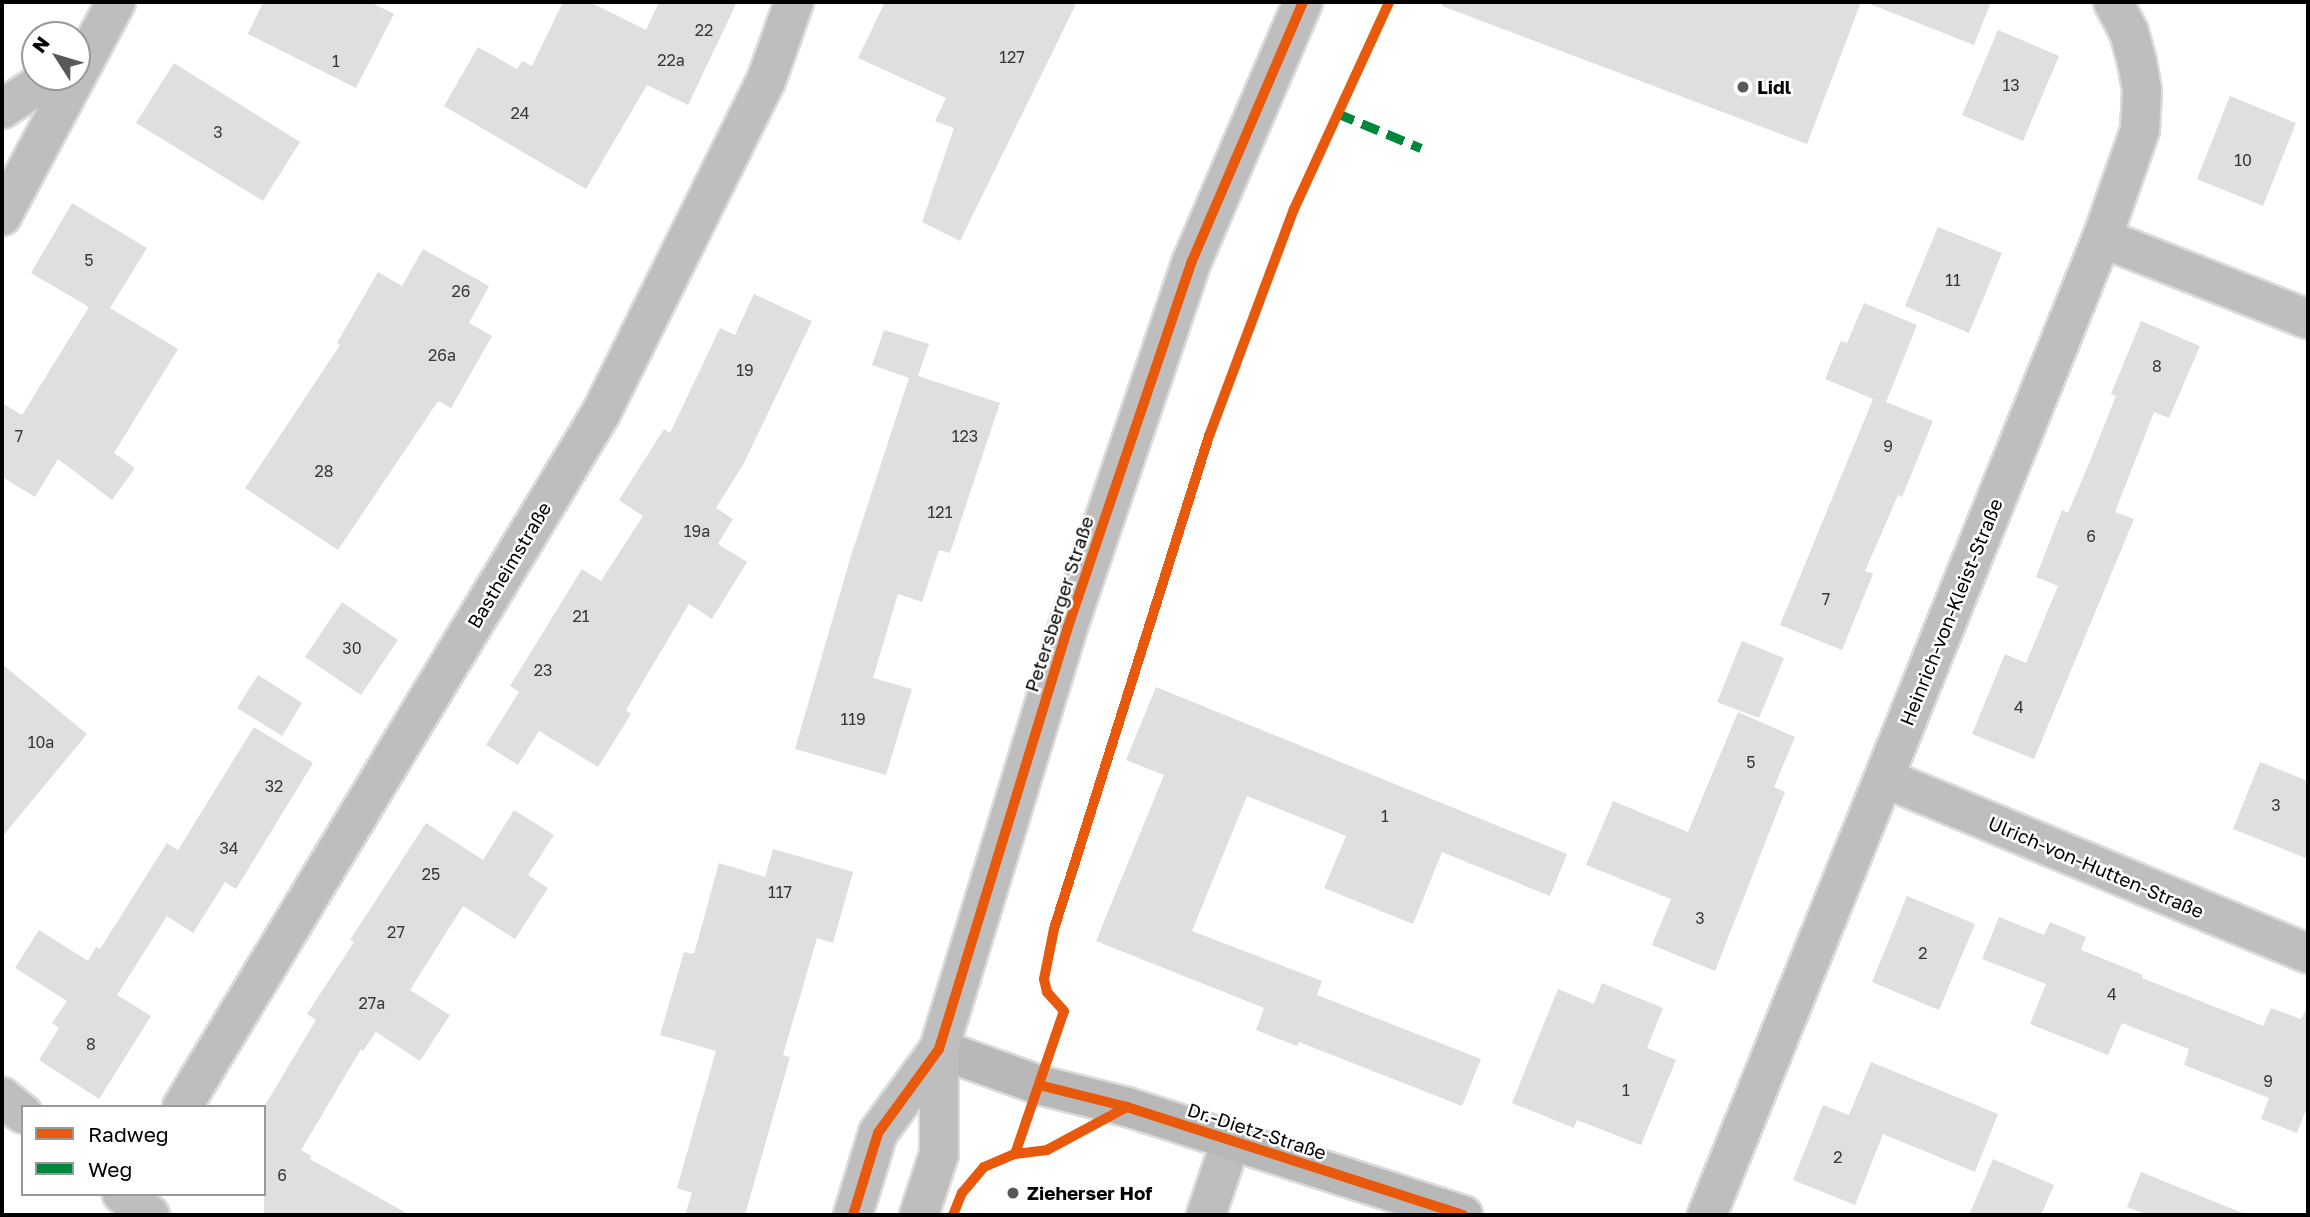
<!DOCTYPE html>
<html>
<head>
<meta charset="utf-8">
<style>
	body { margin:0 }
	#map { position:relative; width:2310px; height:1217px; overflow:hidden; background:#fff; font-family:"Golos Text",sans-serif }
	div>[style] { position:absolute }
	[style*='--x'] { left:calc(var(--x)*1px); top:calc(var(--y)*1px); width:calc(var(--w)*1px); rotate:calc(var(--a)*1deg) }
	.building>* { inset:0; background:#dfdfdf }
	.roads { filter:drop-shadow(2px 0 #dbdbdb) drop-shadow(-2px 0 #dbdbdb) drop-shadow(0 2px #dbdbdb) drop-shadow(0 -2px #dbdbdb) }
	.minor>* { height:38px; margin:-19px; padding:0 19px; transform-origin:19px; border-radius:19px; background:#bebebe }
	.secondary>* { height:38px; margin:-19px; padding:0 19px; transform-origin:19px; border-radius:19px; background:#b8b8b8 }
	.primary>* { height:38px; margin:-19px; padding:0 19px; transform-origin:19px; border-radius:19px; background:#bebebe }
	.quiet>* { height:9px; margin-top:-4.5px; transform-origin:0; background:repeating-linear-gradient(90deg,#00873e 0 18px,transparent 0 27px) }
	.cycleway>* { height:10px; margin:-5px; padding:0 5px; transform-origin:5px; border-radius:5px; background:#e8590c }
	.dots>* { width:19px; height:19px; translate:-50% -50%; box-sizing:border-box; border:4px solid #fff; border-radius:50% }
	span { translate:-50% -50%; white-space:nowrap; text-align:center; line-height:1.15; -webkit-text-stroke:5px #fff; paint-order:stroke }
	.number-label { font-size:16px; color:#383838 }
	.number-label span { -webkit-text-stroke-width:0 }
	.poi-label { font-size:19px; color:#000; font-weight:700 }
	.left { translate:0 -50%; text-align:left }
	.street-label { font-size:19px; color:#000 }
	.frame { position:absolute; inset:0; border:4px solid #000; pointer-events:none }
	.legend { position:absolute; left:21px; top:1105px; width:245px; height:91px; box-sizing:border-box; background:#fff; border:2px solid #999; margin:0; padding:9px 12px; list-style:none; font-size:21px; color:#000 }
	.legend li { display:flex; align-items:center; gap:14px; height:35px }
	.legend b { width:35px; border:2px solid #999 }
	.north { position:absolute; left:21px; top:21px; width:70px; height:70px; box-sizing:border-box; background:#fff; border:2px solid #999; border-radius:50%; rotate:307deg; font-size:19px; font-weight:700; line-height:28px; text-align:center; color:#000 }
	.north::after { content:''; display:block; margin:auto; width:24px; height:32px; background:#595959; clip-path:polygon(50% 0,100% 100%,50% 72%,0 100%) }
</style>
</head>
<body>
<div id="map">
	<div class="building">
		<div style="clip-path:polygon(263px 2px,370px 2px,394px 14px,356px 88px,248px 34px)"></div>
		<div style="clip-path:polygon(563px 2px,590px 2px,646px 30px,659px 2px,737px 2px,688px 105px,647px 85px,586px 189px,444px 106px,478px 47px,517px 69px,522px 61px,532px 66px)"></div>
		<div style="clip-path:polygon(885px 2px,1077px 2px,960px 241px,922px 222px,954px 128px,935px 121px,946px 98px,858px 58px)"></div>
		<div style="clip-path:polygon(1442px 2px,1861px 2px,1807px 144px,1442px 6px)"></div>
		<div style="clip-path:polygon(1871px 2px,1991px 2px,1974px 45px,1870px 4px)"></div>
		<div style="clip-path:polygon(1998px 30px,2059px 56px,2023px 141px,1962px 115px)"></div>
		<div style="clip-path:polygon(174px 63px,300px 142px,263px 201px,136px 123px)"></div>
		<div style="clip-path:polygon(2230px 96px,2296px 123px,2263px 206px,2197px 179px)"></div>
		<div style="clip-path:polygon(72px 203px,147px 248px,110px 308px,178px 349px,114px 453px,135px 468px,112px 500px,58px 459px,35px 497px,2px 477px,2px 403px,22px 415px,89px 307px,31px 273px)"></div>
		<div style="clip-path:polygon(1938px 227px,2002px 253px,1969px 333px,1905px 306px)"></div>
		<div style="clip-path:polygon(423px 249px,489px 286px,469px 323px,492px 336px,451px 408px,438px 401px,338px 550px,245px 488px,340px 345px,337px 343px,378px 272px,402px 286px)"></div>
		<div style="clip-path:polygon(754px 294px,812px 321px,744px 463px,716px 508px,733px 519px,718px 544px,747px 562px,712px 619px,689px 604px,626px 710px,631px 714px,598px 767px,539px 731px,518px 765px,486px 745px,519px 692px,510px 686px,582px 569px,601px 581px,643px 516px,619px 500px,664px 429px,670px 433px,720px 328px,735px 335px)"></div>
		<div style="clip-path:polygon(1864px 303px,1917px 325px,1886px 402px,1933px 421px,1902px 497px,1898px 495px,1865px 571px,1873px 574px,1842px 650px,1780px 625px,1873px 399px,1825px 379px,1841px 341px,1847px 343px)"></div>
		<div style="clip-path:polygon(2141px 321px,2200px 346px,2169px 418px,2154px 412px,2115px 512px,2134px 519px,2034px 759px,1972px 734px,2005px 654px,2026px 663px,2058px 586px,2036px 577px,2062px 510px,2068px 513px,2090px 461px,2116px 396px,2111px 394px)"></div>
		<div style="clip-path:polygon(884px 330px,929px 344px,918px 376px,1000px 403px,950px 553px,939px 550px,922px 602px,898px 594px,873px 678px,912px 689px,886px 775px,795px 749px,850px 559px,909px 378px,872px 365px)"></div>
		<div style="clip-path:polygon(342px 602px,398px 640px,361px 695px,305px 657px)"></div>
		<div style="clip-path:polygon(1742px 641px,1784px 658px,1759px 718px,1717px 702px)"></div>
		<div style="clip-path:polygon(2px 664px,87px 734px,2px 837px)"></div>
		<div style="clip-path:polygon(258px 675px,302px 703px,282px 736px,237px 708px)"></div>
		<div style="clip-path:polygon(1156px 687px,1567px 854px,1550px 896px,1442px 852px,1413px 924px,1324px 888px,1346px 836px,1247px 796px,1192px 931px,1322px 981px,1317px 995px,1481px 1059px,1462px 1106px,1299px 1042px,1297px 1046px,1256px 1030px,1264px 1008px,1096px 941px,1164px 775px,1126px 760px)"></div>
		<div style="clip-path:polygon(1738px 712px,1795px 737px,1774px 787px,1785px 792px,1715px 971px,1652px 945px,1671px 899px,1586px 865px,1613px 801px,1688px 832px)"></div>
		<div style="clip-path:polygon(254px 727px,313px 763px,236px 889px,225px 882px,193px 933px,167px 916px,117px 995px,151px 1016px,99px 1099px,39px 1060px,59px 1028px,52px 1023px,67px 1001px,15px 968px,39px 930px,88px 961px,96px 947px,100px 949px,167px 843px,178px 850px)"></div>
		<div style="clip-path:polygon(2260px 762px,2308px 781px,2308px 859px,2233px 829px)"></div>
		<div style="clip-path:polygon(514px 810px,554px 835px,528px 875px,548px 888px,515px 939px,463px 906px,410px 990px,450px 1015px,420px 1061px,376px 1032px,363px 1051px,361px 1049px,301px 1150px,311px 1156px,310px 1159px,410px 1215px,264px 1215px,264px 1107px,316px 1020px,307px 1014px,354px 942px,350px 940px,426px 823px,483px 860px)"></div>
		<div style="clip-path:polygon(773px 849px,853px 872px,833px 943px,817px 938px,783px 1055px,790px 1057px,745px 1215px,685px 1215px,692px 1193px,677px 1188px,716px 1051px,660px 1035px,684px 952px,694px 954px,719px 863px,765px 877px)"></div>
		<div style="clip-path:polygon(1907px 896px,1975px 924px,1939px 1010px,1872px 982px)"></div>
		<div style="clip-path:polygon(1999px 917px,2044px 935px,2050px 922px,2086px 937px,2081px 950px,2143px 975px,2142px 978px,2263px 1026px,2271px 1008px,2301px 1019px,2308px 1006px,2308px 1114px,2305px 1112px,2297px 1133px,2261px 1119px,2269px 1098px,2184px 1065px,2189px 1049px,2122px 1023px,2108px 1055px,2030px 1024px,2046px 984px,1982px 959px)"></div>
		<div style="clip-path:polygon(1602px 983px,1663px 1008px,1647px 1048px,1676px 1060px,1641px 1145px,1577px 1120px,1574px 1128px,1512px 1103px,1558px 989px,1594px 1004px)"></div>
		<div style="clip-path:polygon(1871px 1062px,1998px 1114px,1975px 1172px,1883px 1134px,1855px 1205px,1793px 1180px,1823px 1105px,1849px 1115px)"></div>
		<div style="clip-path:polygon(1993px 1159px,2054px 1185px,2041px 1215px,1969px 1215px)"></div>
		<div style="clip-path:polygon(2141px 1172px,2245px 1214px,2245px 1215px,2148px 1215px,2127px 1207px)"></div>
	</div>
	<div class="roads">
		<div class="minor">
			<div style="--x:77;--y:75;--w:83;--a:-61.9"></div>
			<div style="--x:2;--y:109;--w:42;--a:-33.3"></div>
			<div style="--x:37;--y:86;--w:36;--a:-6"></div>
			<div style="--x:2;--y:216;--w:157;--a:-62"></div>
			<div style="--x:2102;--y:238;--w:221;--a:21.5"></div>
			<div style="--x:1884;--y:778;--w:459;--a:22.5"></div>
			<div style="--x:2;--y:1097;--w:27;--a:39"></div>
			<div style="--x:182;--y:1107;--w:811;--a:-58.88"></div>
			<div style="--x:601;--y:413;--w:371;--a:-63.6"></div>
			<div style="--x:766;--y:81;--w:84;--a:-70.5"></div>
			<div style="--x:122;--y:1194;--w:35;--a:37"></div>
			<div style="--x:1206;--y:1215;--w:78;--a:-71.3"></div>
			<div style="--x:1707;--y:1215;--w:1054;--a:-67.99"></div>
			<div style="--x:2102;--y:238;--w:114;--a:-70.6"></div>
			<div style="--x:2140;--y:130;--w:40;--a:-87.1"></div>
			<div style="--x:2142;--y:90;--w:28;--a:-100"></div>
			<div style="--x:2137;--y:62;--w:31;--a:-105"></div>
			<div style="--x:2129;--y:32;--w:34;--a:-118"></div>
		</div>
		<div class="secondary">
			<div style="--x:939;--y:1049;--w:106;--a:19.8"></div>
			<div style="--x:1039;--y:1085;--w:91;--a:14"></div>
			<div style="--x:1127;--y:1107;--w:353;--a:17.8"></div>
		</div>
		<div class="primary">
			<div style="--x:853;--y:1215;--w:86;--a:-73"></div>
			<div style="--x:878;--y:1133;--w:104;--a:-54"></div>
			<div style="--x:919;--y:1215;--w:64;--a:-71.8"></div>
			<div style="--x:939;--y:1154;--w:105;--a:-90"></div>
			<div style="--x:939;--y:1049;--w:441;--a:-73"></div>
			<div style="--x:1068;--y:627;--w:386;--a:-71.3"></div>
			<div style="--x:1192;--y:261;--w:282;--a:-66.8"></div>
		</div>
	</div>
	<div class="quiet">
		<div style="--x:1337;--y:113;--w:91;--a:22.6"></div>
	</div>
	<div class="cycleway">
		<div style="--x:1039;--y:1085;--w:91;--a:14"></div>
		<div style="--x:1127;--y:1107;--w:353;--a:17.8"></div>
		<div style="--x:1015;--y:1154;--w:151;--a:-71.1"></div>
		<div style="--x:1064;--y:1011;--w:25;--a:-132"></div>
		<div style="--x:1047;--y:992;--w:13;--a:-103"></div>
		<div style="--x:1044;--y:979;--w:51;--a:-78.7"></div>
		<div style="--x:1054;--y:929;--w:517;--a:-72.55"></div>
		<div style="--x:1209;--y:436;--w:242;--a:-69.5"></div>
		<div style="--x:1294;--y:209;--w:228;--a:-65.3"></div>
		<div style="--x:853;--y:1215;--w:86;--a:-73"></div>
		<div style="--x:878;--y:1133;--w:104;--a:-54"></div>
		<div style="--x:939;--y:1049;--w:441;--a:-73"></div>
		<div style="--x:1068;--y:627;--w:386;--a:-71.3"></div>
		<div style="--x:1192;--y:261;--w:282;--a:-66.8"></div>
		<div style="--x:953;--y:1215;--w:24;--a:-68"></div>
		<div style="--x:962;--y:1193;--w:34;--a:-50"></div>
		<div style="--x:984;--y:1167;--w:34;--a:-23"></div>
		<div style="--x:1015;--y:1154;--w:32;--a:-7"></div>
		<div style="--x:1047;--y:1150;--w:91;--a:-28.3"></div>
	</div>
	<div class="dots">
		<div style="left:1743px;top:87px;background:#595959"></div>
		<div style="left:1013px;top:1193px;background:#595959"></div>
	</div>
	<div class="number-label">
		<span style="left:704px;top:30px">22</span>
		<span style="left:1012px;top:57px">127</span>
		<span style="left:671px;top:60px">22a</span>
		<span style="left:336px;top:61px">1</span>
		<span style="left:2011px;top:85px">13</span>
		<span style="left:520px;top:113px">24</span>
		<span style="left:218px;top:132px">3</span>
		<span style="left:2243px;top:160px">10</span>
		<span style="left:89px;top:260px">5</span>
		<span style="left:1953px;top:280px">11</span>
		<span style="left:461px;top:291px">26</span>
		<span style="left:442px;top:355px">26a</span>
		<span style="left:2157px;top:366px">8</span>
		<span style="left:745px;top:370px">19</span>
		<span style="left:19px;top:436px">7</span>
		<span style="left:965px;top:436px">123</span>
		<span style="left:1888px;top:446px">9</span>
		<span style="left:324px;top:471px">28</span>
		<span style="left:940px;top:512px">121</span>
		<span style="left:697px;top:531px">19a</span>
		<span style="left:2091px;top:536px">6</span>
		<span style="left:1826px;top:599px">7</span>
		<span style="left:581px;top:616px">21</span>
		<span style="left:352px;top:648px">30</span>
		<span style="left:543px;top:670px">23</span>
		<span style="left:2019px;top:707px">4</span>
		<span style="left:853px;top:719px">119</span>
		<span style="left:41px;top:742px">10a</span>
		<span style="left:1751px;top:762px">5</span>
		<span style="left:274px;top:786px">32</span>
		<span style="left:2276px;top:805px">3</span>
		<span style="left:1385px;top:816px">1</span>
		<span style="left:229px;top:848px">34</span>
		<span style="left:431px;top:874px">25</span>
		<span style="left:780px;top:892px">117</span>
		<span style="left:1700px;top:918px">3</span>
		<span style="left:396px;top:932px">27</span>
		<span style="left:1923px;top:953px">2</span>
		<span style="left:2112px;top:994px">4</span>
		<span style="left:372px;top:1003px">27a</span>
		<span style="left:91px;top:1044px">8</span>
		<span style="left:2268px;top:1081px">9</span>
		<span style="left:1626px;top:1090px">1</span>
		<span style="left:1838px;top:1157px">2</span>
		<span style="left:282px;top:1175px">6</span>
	</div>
	<div class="poi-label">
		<span class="left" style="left:1757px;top:87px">Lidl</span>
		<span class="left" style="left:1027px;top:1193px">Zieherser Hof</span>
	</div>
	<div class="street-label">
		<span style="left:509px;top:565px;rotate:-59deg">Bastheimstraße</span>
		<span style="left:1059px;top:604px;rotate:-72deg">Petersberger Straße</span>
		<span style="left:1951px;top:612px;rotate:-68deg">Heinrich-von-Kleist-Straße</span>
		<span style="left:2096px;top:867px;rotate:23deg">Ulrich-von-Hutten-Straße</span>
		<span style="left:1257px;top:1131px;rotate:18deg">Dr.-Dietz-Straße</span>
	</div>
	<div class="frame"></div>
	<ul class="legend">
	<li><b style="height:9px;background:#e8590c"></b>Radweg</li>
	<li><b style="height:9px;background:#00873e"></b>Weg</li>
	</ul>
	<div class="north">N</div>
</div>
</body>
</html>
